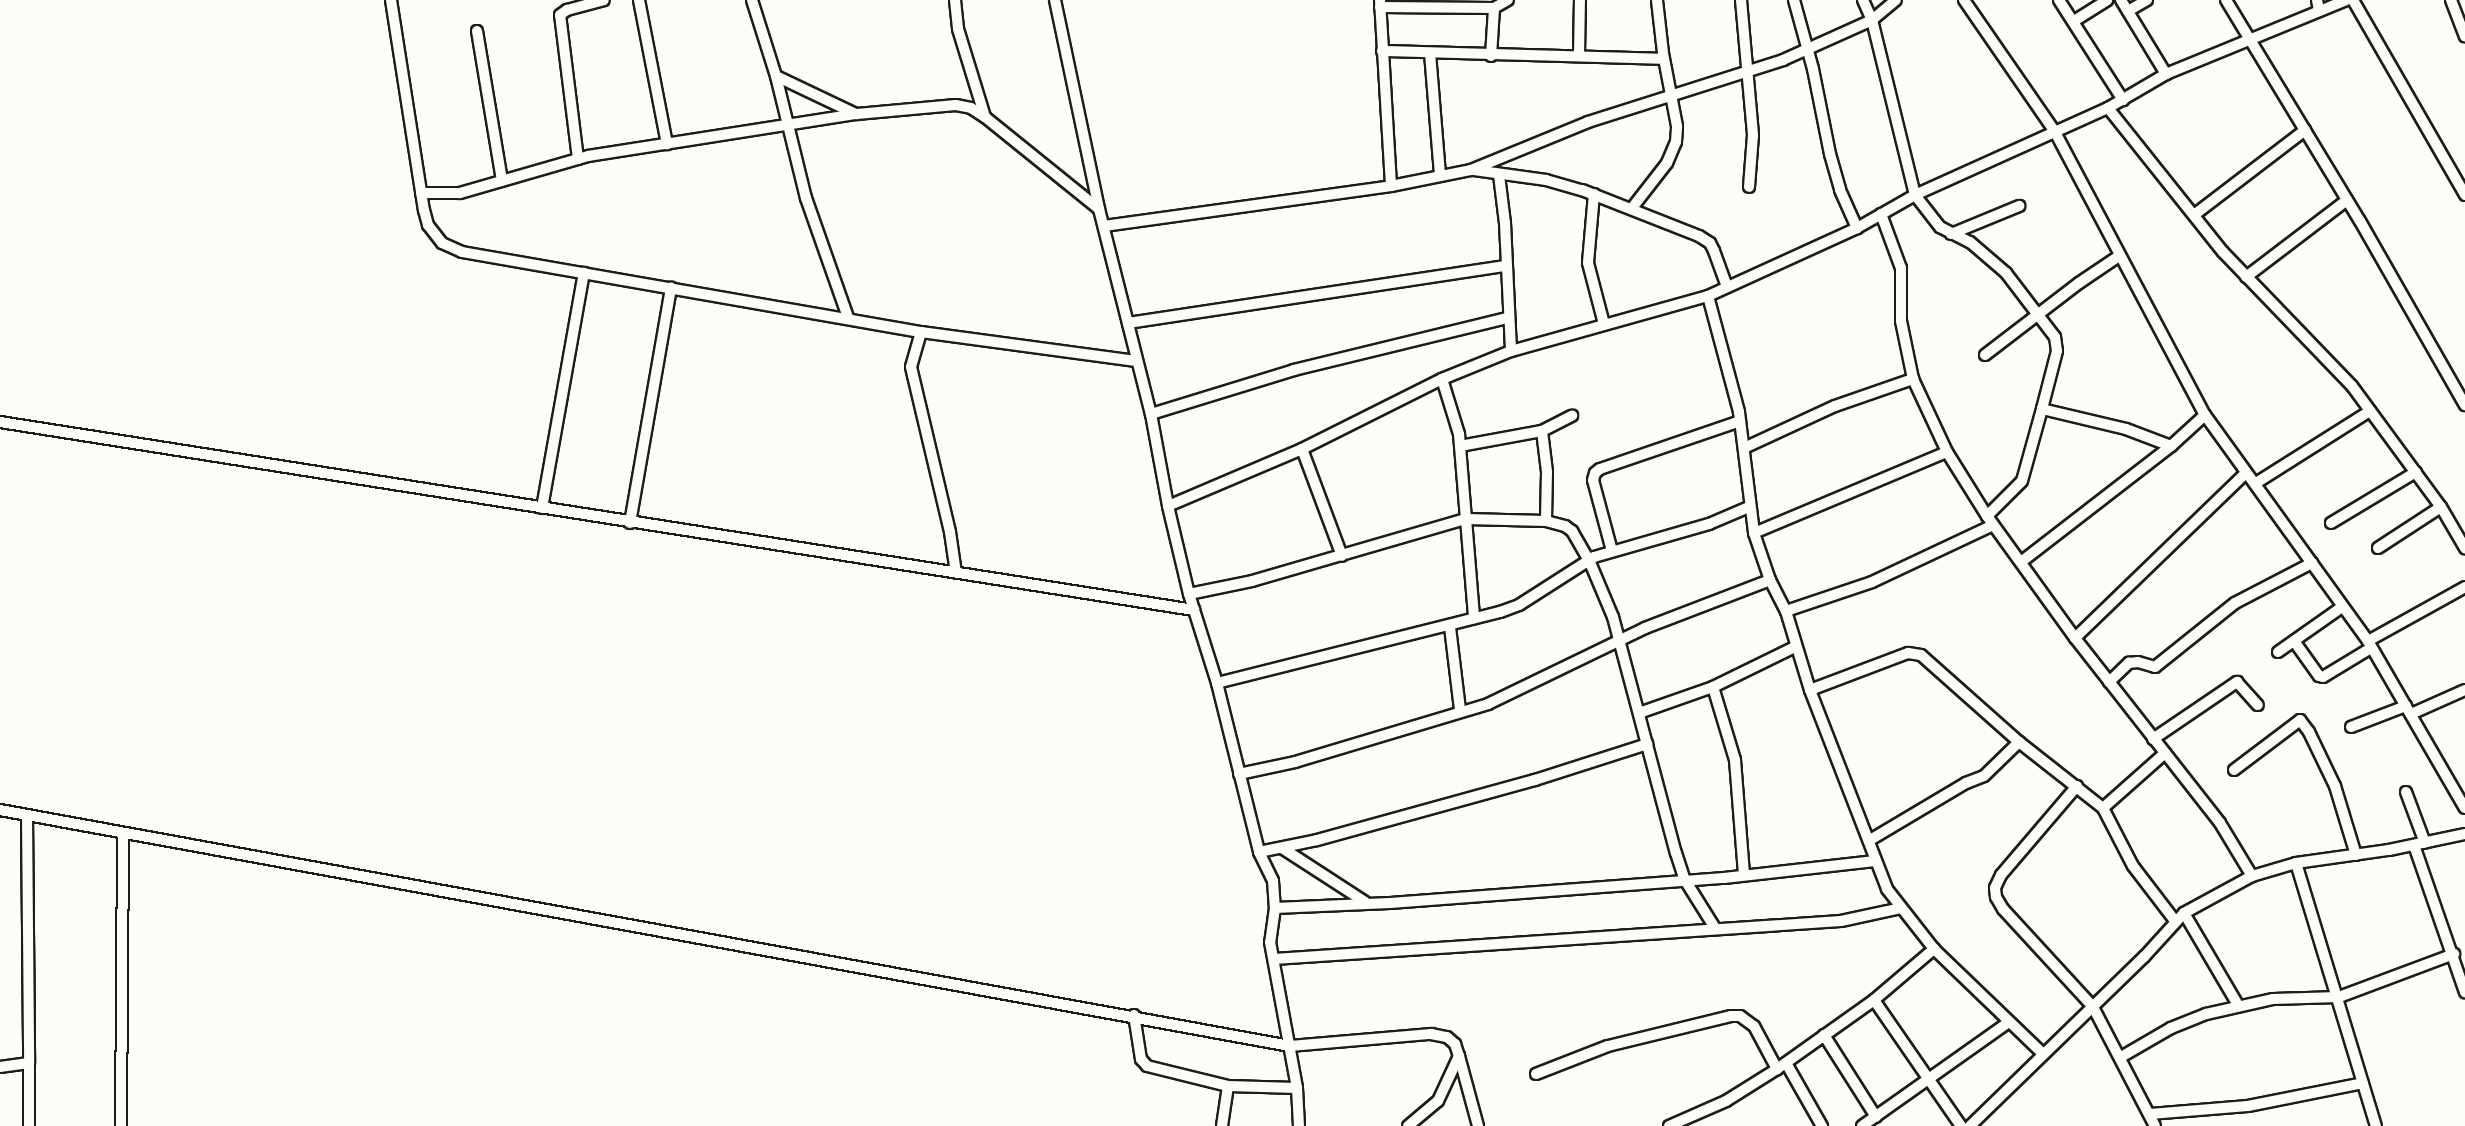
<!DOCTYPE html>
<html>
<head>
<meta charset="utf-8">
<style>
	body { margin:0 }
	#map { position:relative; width:2465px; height:1126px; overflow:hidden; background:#fdfcf7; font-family:Sriracha,sans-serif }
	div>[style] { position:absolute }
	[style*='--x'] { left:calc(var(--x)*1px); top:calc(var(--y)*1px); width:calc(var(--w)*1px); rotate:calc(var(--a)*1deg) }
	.roads { filter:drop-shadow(2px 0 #1c1c1c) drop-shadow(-2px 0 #1c1c1c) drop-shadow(0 2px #1c1c1c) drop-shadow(0 -2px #1c1c1c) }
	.minor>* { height:10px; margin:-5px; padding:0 5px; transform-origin:5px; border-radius:5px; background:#fdfcf7 }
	span { translate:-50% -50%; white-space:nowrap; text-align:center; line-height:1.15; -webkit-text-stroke:5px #fdfcf7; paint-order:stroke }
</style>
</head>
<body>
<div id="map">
	<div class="roads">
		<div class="minor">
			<div style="--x:391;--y:0;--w:213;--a:81.1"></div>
			<div style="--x:424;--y:210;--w:16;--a:75"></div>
			<div style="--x:428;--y:225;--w:23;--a:52"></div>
			<div style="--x:442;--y:243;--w:22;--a:24"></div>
			<div style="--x:462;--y:252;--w:466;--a:9.9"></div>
			<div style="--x:921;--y:332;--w:217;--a:7.7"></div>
			<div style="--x:639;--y:0;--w:147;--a:79"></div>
			<div style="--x:752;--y:0;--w:80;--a:72.5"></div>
			<div style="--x:776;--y:76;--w:126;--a:76.2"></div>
			<div style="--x:806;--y:198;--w:126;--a:70.6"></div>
			<div style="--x:955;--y:0;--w:29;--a:84"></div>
			<div style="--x:958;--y:29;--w:92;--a:72.9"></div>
			<div style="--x:1055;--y:0;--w:214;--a:78.1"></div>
			<div style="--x:1099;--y:209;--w:211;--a:75.8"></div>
			<div style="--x:1151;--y:414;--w:94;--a:79.5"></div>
			<div style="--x:1168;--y:506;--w:90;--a:76.6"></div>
			<div style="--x:1189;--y:594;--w:93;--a:72.5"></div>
			<div style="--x:1217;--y:683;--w:174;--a:76"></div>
			<div style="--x:1259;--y:852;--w:32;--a:64"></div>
			<div style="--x:1273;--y:881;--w:27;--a:86"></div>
			<div style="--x:1275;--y:908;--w:34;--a:98"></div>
			<div style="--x:1270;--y:942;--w:148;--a:79.5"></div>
			<div style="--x:1297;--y:1088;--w:38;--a:87"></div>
			<div style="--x:1380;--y:0;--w:186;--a:86.6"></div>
			<div style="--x:1741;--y:0;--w:136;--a:84.9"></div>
			<div style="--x:1753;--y:135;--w:52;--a:94.4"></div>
			<div style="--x:1794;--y:0;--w:72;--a:74.6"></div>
			<div style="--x:1813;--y:69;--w:87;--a:78.7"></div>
			<div style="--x:1830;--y:154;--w:37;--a:74"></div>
			<div style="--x:1840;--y:190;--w:42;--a:65.9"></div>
			<div style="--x:1863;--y:0;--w:22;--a:66"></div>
			<div style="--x:1872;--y:20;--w:180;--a:76.2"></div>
			<div style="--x:1915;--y:195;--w:41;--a:52"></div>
			<div style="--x:1940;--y:227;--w:34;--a:27"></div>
			<div style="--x:1970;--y:242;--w:48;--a:40.7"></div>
			<div style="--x:2006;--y:273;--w:81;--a:52.6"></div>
			<div style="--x:2055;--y:337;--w:14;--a:82"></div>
			<div style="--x:2057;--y:351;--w:60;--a:104.5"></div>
			<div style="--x:2042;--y:409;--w:86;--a:13.4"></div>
			<div style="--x:2126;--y:429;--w:48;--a:20.7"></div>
			<div style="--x:1964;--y:0;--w:160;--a:55.4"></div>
			<div style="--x:2055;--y:132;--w:320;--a:62.1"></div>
			<div style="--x:2205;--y:415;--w:279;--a:54.2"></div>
			<div style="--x:2368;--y:641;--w:193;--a:59.9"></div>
			<div style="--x:2059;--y:0;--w:119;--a:57.4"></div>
			<div style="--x:2121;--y:0;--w:87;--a:58.7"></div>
			<div style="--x:2226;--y:0;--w:258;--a:58.8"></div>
			<div style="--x:2360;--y:221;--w:212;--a:60.3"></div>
			<div style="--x:2317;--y:0;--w:10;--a:79"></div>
			<div style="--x:2353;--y:0;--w:225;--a:60.1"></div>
			<div style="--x:2451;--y:0;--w:39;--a:69"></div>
			<div style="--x:1380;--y:7;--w:114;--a:0.5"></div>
			<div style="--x:1494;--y:8;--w:16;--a:-30"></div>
			<div style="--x:2128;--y:11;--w:22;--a:-30"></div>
			<div style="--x:2074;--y:21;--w:39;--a:-32"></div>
			<div style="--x:477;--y:31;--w:152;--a:80.5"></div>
			<div style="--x:1382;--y:51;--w:282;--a:1.6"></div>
			<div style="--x:1430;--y:53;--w:122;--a:85.3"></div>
			<div style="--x:1579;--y:55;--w:55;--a:-89"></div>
			<div style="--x:1491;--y:56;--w:48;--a:-86.4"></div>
			<div style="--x:776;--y:76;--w:89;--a:25.4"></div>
			<div style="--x:2108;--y:108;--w:184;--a:51.4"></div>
			<div style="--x:2223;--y:252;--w:186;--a:46.1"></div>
			<div style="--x:2352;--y:386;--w:150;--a:53.7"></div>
			<div style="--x:2441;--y:507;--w:48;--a:59.7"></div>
			<div style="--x:578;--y:159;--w:145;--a:-97.1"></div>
			<div style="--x:560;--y:15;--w:9;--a:-36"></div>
			<div style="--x:567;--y:10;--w:38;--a:-15"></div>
			<div style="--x:1474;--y:170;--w:73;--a:7.9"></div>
			<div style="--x:1546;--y:180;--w:37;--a:16"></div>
			<div style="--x:1582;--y:190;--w:126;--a:21.5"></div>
			<div style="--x:1699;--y:236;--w:13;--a:32"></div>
			<div style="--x:1710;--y:243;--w:9;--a:63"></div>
			<div style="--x:1714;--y:251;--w:38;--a:70"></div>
			<div style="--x:1499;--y:175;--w:48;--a:82.9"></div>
			<div style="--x:1505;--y:223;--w:128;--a:87.3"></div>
			<div style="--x:421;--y:193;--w:39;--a:0"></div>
			<div style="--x:460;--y:193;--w:133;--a:-16.1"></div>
			<div style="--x:588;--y:156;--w:272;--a:-8.9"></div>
			<div style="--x:857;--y:114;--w:99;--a:-5.2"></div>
			<div style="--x:956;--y:105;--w:15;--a:11"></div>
			<div style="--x:971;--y:108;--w:17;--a:33"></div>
			<div style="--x:985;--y:117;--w:146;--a:38.9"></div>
			<div style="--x:1594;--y:194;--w:69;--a:95"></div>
			<div style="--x:1588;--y:263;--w:63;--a:75.3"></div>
			<div style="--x:1632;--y:208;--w:57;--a:-52.1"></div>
			<div style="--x:1667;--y:163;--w:23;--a:-67"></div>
			<div style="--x:1676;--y:142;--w:16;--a:-86"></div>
			<div style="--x:1677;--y:126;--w:74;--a:-100.9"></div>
			<div style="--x:1663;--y:53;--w:53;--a:-96.5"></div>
			<div style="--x:1881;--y:214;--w:58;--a:69.7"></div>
			<div style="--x:1901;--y:268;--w:53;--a:90"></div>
			<div style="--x:1901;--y:321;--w:59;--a:78.3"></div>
			<div style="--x:1913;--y:379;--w:81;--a:65"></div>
			<div style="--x:1947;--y:452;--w:75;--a:58"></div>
			<div style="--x:1987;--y:516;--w:150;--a:54.2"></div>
			<div style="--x:2075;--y:638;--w:235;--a:51.9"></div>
			<div style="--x:2220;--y:823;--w:62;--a:58.9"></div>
			<div style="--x:2194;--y:215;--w:140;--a:-37.4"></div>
			<div style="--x:1104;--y:226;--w:290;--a:-7.9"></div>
			<div style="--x:1391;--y:186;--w:82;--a:-11.3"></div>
			<div style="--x:1471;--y:170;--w:126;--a:-22.3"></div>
			<div style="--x:1588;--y:122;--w:205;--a:-17.6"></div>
			<div style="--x:1783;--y:60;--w:98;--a:-24.2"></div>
			<div style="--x:1872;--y:20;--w:31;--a:-40"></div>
			<div style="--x:1951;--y:234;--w:74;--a:-22.4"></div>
			<div style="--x:2246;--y:277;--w:127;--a:-37.3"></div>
			<div style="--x:1708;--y:296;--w:120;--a:75"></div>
			<div style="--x:1739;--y:412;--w:122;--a:82.9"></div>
			<div style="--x:1754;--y:533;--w:50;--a:71.2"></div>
			<div style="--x:1770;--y:580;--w:35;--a:63"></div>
			<div style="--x:1786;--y:611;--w:83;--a:73.1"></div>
			<div style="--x:1810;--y:690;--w:213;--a:68.8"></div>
			<div style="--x:1887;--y:889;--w:76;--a:51.9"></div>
			<div style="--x:1934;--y:949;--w:151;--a:43.9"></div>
			<div style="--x:1128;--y:323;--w:380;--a:-8.6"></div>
			<div style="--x:921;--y:332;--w:36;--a:106"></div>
			<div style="--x:911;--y:367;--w:170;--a:76.7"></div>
			<div style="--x:950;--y:532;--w:41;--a:81.7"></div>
			<div style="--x:1985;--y:355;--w:118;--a:-37.5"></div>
			<div style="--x:2079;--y:283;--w:48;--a:-34"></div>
			<div style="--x:1442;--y:379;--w:58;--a:72.8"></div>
			<div style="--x:1459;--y:434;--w:185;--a:85.3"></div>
			<div style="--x:1151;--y:414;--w:150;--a:-17.1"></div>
			<div style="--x:1294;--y:370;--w:219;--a:-13.7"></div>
			<div style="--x:0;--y:422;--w:1209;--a:8.95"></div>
			<div style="--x:1542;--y:431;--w:41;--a:83"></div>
			<div style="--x:1547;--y:472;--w:49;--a:91.2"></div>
			<div style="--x:1460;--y:446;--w:83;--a:-10.4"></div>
			<div style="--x:1542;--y:431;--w:34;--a:-27"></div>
			<div style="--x:1744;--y:448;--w:100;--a:-24.8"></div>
			<div style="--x:1835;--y:406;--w:83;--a:-19.1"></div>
			<div style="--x:1302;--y:449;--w:114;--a:69.5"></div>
			<div style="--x:2256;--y:483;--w:135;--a:-32.3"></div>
			<div style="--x:1168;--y:506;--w:146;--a:-23"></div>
			<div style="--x:1302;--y:449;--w:157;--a:-26.6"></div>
			<div style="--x:1442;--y:379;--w:74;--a:-22.1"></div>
			<div style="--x:1511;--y:351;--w:205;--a:-15.6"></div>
			<div style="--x:1708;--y:296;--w:164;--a:-24.5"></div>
			<div style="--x:1857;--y:228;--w:67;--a:-29.6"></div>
			<div style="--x:1915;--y:195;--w:212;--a:-24.3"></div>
			<div style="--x:2108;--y:108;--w:67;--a:-30.4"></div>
			<div style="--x:2166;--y:74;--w:195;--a:-22.3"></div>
			<div style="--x:542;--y:508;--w:239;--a:-79.9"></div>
			<div style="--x:1987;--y:516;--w:49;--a:-45"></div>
			<div style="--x:2022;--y:481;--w:75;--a:-74.5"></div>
			<div style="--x:630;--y:523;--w:239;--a:-80.1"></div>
			<div style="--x:2331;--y:523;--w:99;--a:-31"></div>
			<div style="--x:1754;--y:533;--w:209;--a:-22.8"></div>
			<div style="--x:2378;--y:548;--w:75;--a:-33.1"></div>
			<div style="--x:1612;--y:551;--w:73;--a:-105"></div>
			<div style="--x:1593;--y:480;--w:7;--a:-74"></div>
			<div style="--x:1595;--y:473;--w:6;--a:-39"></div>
			<div style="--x:1600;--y:469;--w:148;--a:-18.9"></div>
			<div style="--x:2021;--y:562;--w:190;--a:-37.7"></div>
			<div style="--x:2171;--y:446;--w:46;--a:-42.4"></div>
			<div style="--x:1189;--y:594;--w:64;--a:-11.7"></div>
			<div style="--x:1252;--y:581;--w:223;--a:-16.2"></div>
			<div style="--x:1466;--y:519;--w:80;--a:1.4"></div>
			<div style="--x:1546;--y:521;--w:20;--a:15"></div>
			<div style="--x:1565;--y:526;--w:9;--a:36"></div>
			<div style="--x:1572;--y:531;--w:34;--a:60"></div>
			<div style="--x:1589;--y:560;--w:62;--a:67.2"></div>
			<div style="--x:1613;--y:617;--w:244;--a:75.1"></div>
			<div style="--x:1676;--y:853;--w:28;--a:72"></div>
			<div style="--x:1685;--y:880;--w:57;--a:58"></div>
			<div style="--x:1786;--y:611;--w:91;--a:-18.6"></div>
			<div style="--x:1872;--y:582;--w:134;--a:-25.2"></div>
			<div style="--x:1450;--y:627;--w:84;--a:83.1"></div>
			<div style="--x:2075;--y:638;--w:238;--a:-44"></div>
			<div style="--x:2294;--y:641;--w:43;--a:54.5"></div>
			<div style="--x:2319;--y:676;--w:4;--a:14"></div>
			<div style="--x:2323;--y:677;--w:56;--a:-31.1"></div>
			<div style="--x:2368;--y:641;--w:111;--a:-29.1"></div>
			<div style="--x:2278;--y:652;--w:78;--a:-35.1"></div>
			<div style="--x:2109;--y:682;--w:28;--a:-44"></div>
			<div style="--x:2129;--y:663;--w:9;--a:-6"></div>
			<div style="--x:2138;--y:662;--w:18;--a:16"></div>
			<div style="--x:2155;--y:667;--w:102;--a:-38.7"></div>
			<div style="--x:2235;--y:603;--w:87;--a:-27.5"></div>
			<div style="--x:1217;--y:683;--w:292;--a:-14.1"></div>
			<div style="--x:1500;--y:612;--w:20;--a:-20"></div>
			<div style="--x:1519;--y:605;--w:89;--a:-32.6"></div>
			<div style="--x:1594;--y:557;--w:120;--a:-16"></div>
			<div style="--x:1709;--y:524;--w:43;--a:-23"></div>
			<div style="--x:1713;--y:687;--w:91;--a:-26"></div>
			<div style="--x:1810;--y:690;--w:105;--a:-20.7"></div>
			<div style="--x:1908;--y:653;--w:13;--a:9"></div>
			<div style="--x:1921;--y:655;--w:131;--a:41.6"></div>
			<div style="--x:2019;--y:742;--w:107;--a:38.2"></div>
			<div style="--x:2103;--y:808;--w:65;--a:62.7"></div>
			<div style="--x:2133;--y:866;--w:69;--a:52.6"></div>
			<div style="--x:1639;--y:713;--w:78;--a:-19.4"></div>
			<div style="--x:1713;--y:687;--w:76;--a:73.2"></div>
			<div style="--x:1735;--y:760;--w:115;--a:85.5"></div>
			<div style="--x:2411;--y:714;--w:59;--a:-24"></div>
			<div style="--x:2351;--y:727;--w:59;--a:-20.9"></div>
			<div style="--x:2153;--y:739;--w:102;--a:-34.2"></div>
			<div style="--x:2237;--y:682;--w:31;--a:48"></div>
			<div style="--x:2234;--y:770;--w:83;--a:-37.1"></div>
			<div style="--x:2300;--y:720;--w:15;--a:53"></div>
			<div style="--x:2309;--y:732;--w:60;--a:64.3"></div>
			<div style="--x:2335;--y:786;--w:72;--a:73.1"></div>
			<div style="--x:1239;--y:774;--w:57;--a:-12.1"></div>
			<div style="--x:1295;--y:762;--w:202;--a:-16.7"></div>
			<div style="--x:1488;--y:704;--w:174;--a:-25.8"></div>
			<div style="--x:1645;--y:628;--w:134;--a:-21"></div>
			<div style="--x:2077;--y:786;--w:117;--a:130.5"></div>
			<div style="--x:2001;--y:875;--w:14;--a:115"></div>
			<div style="--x:1995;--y:888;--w:9;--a:84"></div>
			<div style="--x:1996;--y:897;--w:14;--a:60"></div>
			<div style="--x:2003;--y:909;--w:133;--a:47.4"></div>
			<div style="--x:2093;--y:1007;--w:134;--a:62.5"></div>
			<div style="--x:2406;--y:792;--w:54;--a:69.6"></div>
			<div style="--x:2103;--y:808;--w:83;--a:-41.6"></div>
			<div style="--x:0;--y:810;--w:1311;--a:10.37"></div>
			<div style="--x:1290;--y:1046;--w:142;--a:-4.9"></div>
			<div style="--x:1431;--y:1034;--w:16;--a:11"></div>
			<div style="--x:1447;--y:1037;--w:11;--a:41"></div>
			<div style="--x:1455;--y:1044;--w:13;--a:72"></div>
			<div style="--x:1459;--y:1056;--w:73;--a:74.8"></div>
			<div style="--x:27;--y:815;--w:248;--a:89.5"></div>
			<div style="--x:1870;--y:840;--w:112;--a:-30.7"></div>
			<div style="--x:1966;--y:783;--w:19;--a:-21"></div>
			<div style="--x:1984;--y:776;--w:49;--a:-44.2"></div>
			<div style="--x:2414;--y:845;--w:156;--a:70.9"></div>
			<div style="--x:1282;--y:848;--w:99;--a:33"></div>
			<div style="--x:1259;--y:852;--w:59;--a:-11.7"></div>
			<div style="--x:1317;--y:840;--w:226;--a:-15.4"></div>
			<div style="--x:1535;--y:780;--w:118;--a:-17.8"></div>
			<div style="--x:2296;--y:863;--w:275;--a:73.1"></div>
			<div style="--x:1275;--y:908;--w:115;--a:-2.5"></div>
			<div style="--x:1390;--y:903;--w:335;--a:-4.3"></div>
			<div style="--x:1724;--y:878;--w:152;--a:-6.4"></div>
			<div style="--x:2184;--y:913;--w:107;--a:59.6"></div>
			<div style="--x:1274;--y:959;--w:568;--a:-3.83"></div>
			<div style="--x:1841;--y:921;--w:61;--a:-12.2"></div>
			<div style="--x:1874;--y:1000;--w:153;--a:55.4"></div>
			<div style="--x:1134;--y:1015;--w:45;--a:81"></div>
			<div style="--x:1141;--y:1059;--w:9;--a:49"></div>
			<div style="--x:1147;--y:1066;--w:83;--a:13.9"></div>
			<div style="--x:1228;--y:1086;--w:69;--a:1.7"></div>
			<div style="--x:1824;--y:1035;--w:97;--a:57.6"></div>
			<div style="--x:2121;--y:1057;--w:58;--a:-30.1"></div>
			<div style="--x:2171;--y:1028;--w:38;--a:-22"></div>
			<div style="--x:2206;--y:1014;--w:69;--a:-12.6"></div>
			<div style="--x:2273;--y:999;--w:66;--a:-1.7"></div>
			<div style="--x:2339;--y:997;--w:123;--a:-20.5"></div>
			<div style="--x:1786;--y:1063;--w:73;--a:60.3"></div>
			<div style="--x:0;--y:1067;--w:29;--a:-8"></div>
			<div style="--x:29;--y:1063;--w:63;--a:90"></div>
			<div style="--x:1536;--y:1074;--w:77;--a:-21.3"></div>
			<div style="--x:1608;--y:1046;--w:127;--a:-13.7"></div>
			<div style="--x:1731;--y:1016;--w:9;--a:0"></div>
			<div style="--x:1740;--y:1016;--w:17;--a:36"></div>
			<div style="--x:1754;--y:1026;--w:49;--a:61.9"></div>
			<div style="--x:2150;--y:1114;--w:98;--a:-4.7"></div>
			<div style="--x:2248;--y:1106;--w:117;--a:-11.3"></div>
			<div style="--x:121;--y:1126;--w:293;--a:-89.6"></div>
			<div style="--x:1222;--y:1126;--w:40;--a:-81.5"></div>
			<div style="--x:1408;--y:1126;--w:39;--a:-40"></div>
			<div style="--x:1438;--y:1101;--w:50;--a:-65"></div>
			<div style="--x:1669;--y:1126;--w:62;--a:-23.7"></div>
			<div style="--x:1726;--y:1101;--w:60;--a:-32.1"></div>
			<div style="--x:1777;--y:1069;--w:119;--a:-35.4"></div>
			<div style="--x:1874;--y:1000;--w:79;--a:-40.4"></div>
			<div style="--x:1862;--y:1126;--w:180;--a:-35.3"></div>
			<div style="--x:1970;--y:1126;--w:243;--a:-44.2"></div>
			<div style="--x:2144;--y:957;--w:59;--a:-47.7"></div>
			<div style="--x:2184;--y:913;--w:77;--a:-28.6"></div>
			<div style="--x:2252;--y:876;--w:46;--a:-16.5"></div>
			<div style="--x:2296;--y:863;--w:94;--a:-8"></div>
			<div style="--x:2389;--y:850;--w:78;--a:-11.9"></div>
		</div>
	</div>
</div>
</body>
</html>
